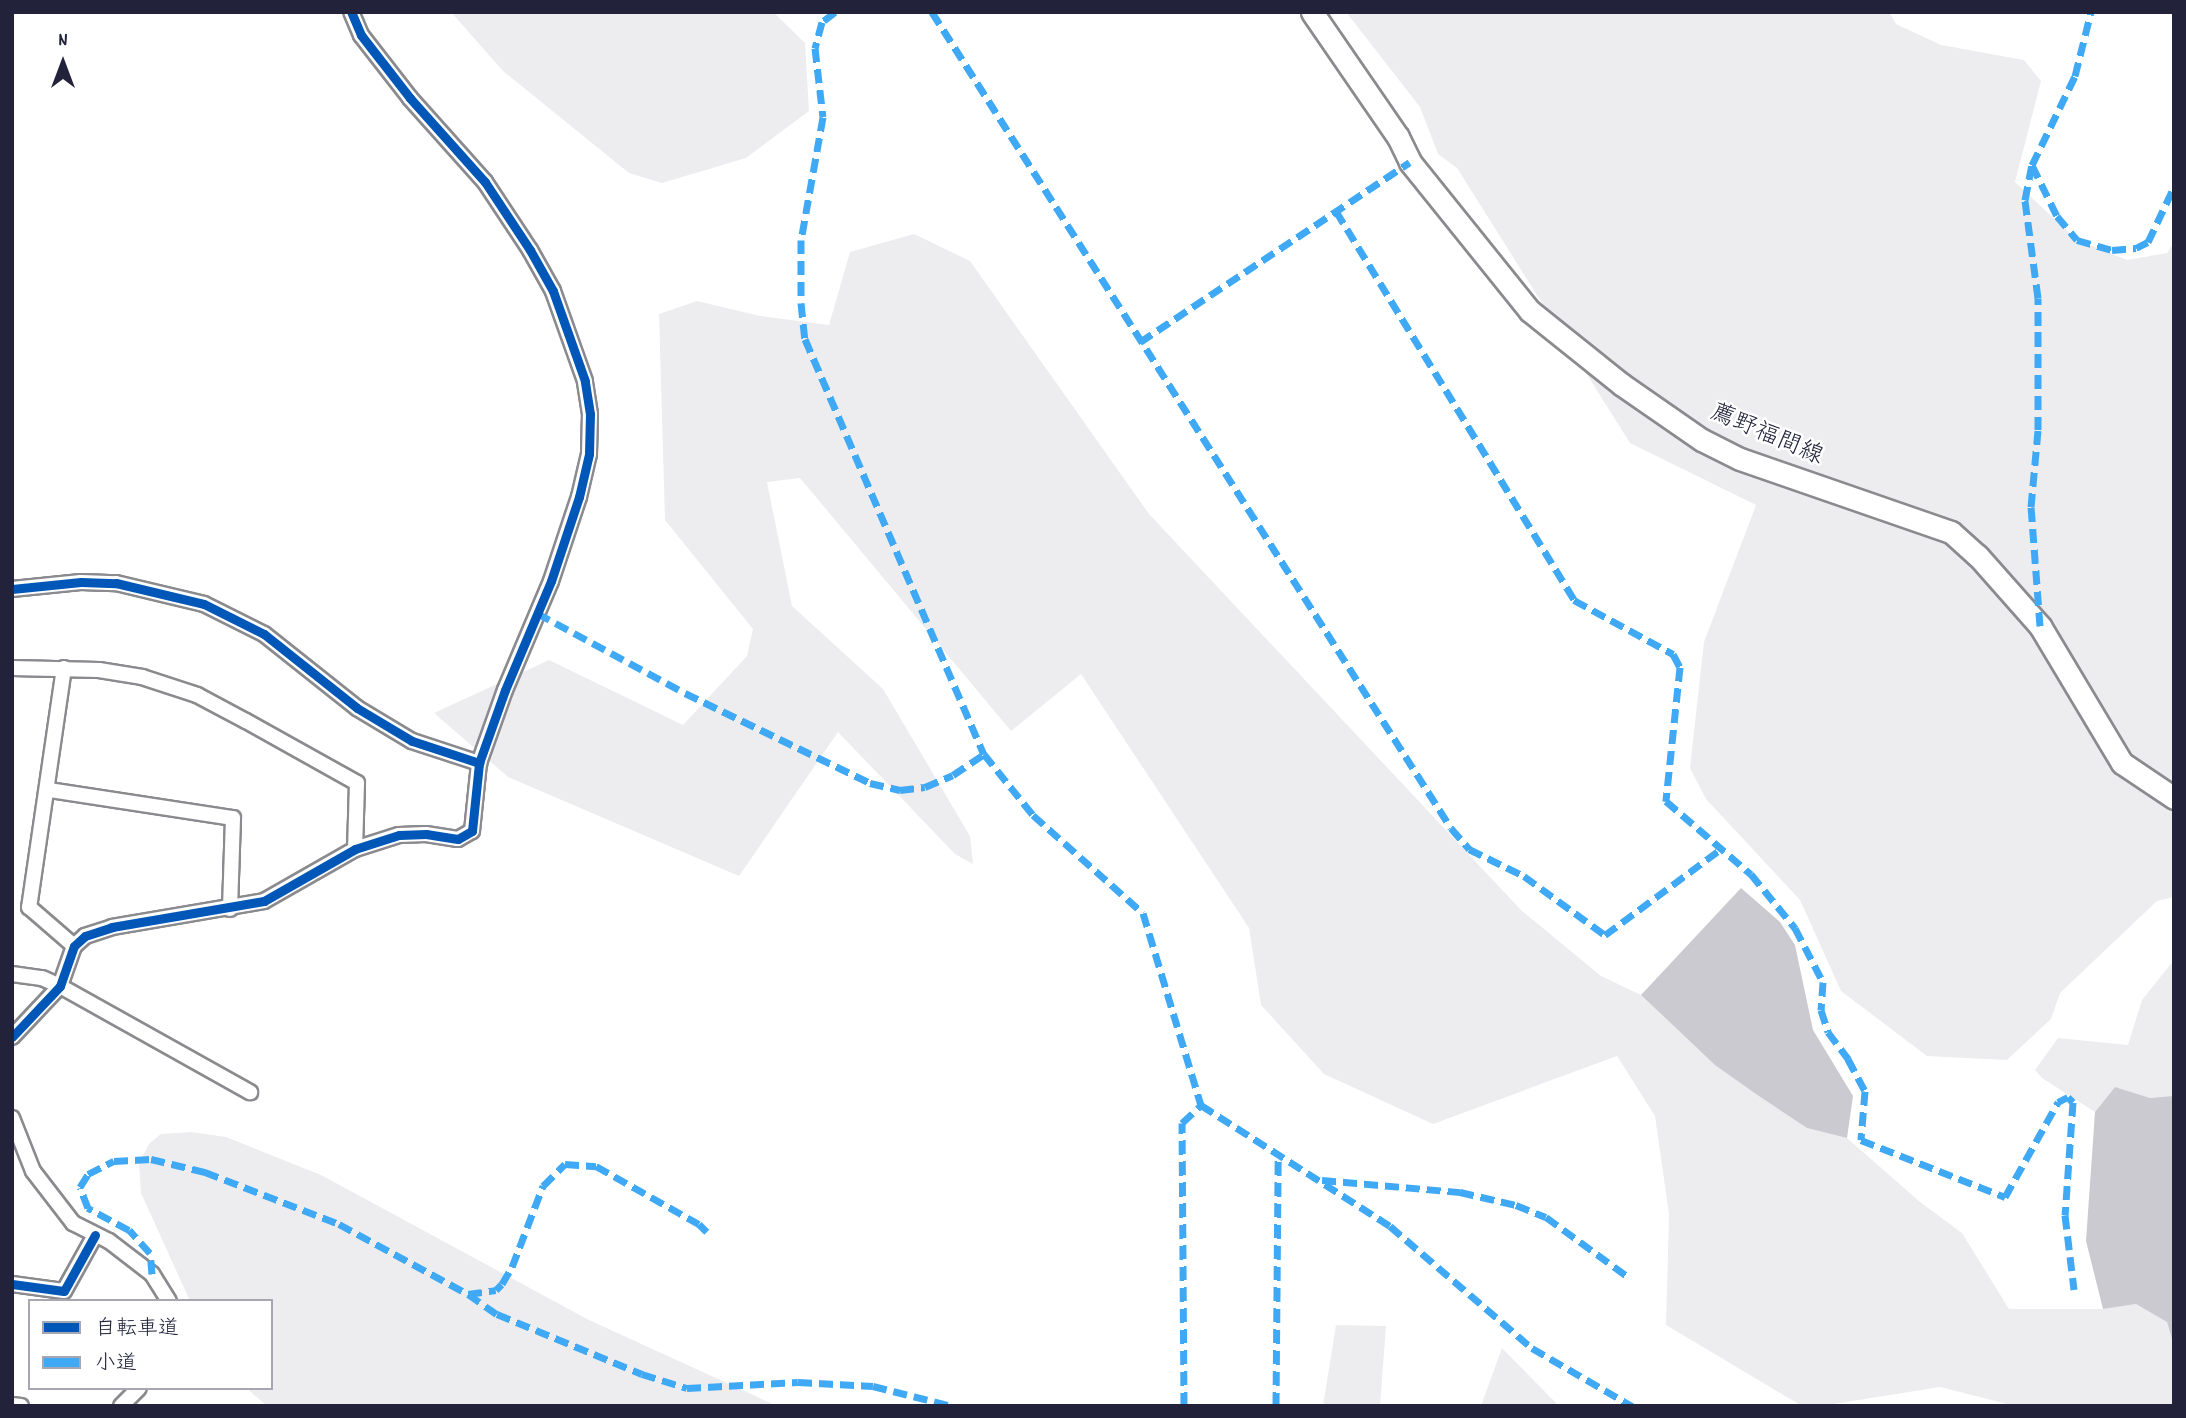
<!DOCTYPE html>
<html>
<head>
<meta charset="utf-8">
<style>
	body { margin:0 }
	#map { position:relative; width:2186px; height:1418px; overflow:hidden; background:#fff; font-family:Dekko,"Klee One",sans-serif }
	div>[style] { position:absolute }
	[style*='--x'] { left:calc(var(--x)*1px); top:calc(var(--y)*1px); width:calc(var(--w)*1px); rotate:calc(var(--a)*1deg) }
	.green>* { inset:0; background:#ededef }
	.water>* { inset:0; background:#cacad0 }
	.roads { filter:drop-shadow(2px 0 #8a8a8f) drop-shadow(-2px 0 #8a8a8f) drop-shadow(0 2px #8a8a8f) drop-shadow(0 -2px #8a8a8f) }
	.street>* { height:14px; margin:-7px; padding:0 7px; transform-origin:7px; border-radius:7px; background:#fff }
	.secondary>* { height:21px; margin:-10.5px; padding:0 10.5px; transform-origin:10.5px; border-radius:10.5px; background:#fff }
	.quiet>* { height:7px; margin-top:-3.5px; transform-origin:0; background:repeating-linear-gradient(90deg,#3fa9f5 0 14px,transparent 0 21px) }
	.cycleway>* { height:9px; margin:-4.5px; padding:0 4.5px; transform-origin:4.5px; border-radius:4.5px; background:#0057b8 }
	span { translate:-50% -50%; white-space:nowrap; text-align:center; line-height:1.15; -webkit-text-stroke:5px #fff; paint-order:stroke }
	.street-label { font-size:24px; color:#22223b }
	.frame { position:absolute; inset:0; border:14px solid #22223b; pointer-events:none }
	.legend { position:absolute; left:28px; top:1299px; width:245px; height:91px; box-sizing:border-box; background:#fff; border:2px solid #a7a7b1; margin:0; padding:9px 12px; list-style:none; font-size:21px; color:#22223b }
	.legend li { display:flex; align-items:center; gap:14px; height:35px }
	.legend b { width:35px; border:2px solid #a7a7b1 }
	.north { position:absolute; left:28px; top:28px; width:70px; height:70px; -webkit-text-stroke:5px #fff; paint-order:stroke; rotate:0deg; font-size:19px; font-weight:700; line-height:28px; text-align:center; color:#22223b }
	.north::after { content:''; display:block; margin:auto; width:24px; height:32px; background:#22223b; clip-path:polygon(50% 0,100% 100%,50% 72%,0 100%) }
</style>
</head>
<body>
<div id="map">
	<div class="green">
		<div style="clip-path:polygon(451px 12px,773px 12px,805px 43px,809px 111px,746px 158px,662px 183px,629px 173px,503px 71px)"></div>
		<div style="clip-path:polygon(1346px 12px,1889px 12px,1896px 24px,1941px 45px,2024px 60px,2041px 81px,2015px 182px,2077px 240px,2127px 260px,2167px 253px,2174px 242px,2174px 897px,2157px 901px,2060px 993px,2051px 1019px,2007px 1060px,1927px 1056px,1841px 991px,1800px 900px,1706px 799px,1690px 768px,1704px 642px,1756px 505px,1630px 443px,1457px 168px,1438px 154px,1420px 107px)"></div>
		<div style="clip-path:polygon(914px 234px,970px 261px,1149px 514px,1521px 910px,1601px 976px,1641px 995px,1698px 1049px,1807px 1128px,1847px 1138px,1920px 1202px,1962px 1233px,2009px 1309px,2103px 1309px,2136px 1304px,2167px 1322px,2174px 1346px,2174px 1406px,2015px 1406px,1940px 1387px,1821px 1406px,1802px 1406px,1666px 1325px,1669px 1214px,1655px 1116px,1617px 1056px,1433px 1124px,1324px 1074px,1261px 1005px,1249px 928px,1081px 674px,1011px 731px,800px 478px,767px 482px,792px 606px,883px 689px,970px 836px,973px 864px,955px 854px,838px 732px,739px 876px,508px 777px,434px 713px,549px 660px,683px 725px,747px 656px,753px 629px,665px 520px,659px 314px,697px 301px,760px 316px,829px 325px,850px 252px)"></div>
		<div style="clip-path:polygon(2174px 960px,2173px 1097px,2150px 1098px,2115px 1087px,2095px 1112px,2042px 1078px,2035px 1070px,2058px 1038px,2128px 1045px,2142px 1000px)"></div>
		<div style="clip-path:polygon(191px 1132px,226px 1137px,321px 1175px,589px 1320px,777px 1406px,267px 1406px,246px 1388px,271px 1388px,271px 1301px,190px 1301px,141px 1193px,139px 1163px,149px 1144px,161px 1134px)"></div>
		<div style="clip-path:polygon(1336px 1325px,1386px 1326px,1380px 1406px,1323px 1406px)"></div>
		<div style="clip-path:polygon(1502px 1348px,1559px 1406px,1481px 1406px)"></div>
	</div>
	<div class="water">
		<div style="clip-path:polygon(1741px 888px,1780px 922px,1795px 945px,1813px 1030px,1853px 1096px,1847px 1138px,1807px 1128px,1756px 1094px,1715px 1065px,1641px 995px)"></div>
		<div style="clip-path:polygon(2115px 1087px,2150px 1098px,2174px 1096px,2174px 1346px,2167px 1322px,2136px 1304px,2103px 1309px,2086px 1241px,2095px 1112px)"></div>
	</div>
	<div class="roads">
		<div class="street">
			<div style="--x:12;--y:589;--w:69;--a:-5.8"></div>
			<div style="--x:81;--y:582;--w:35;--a:2"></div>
			<div style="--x:116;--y:583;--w:90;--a:13.4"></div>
			<div style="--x:204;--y:604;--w:67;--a:26.6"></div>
			<div style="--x:264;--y:634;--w:119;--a:38.5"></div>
			<div style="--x:357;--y:708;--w:64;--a:31"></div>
			<div style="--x:412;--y:741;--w:71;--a:18.2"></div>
			<div style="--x:12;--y:668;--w:87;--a:1.3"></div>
			<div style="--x:99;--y:670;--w:44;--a:9.2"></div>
			<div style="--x:142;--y:677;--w:58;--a:18.1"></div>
			<div style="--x:197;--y:695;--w:55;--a:28"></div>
			<div style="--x:246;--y:721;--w:127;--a:29.2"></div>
			<div style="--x:357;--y:783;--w:66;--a:91.7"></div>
			<div style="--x:64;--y:668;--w:242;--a:98.3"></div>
			<div style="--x:29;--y:907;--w:60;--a:40.9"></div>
			<div style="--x:49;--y:790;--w:186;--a:8.7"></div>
			<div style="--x:233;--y:818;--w:91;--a:91.9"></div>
			<div style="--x:12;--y:974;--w:30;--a:8"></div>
			<div style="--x:42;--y:978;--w:20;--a:24"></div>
			<div style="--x:60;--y:986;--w:218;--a:29.2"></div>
			<div style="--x:12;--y:1037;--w:70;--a:-46.7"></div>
			<div style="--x:60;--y:986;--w:42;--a:-70.7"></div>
			<div style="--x:74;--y:946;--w:15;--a:-42"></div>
			<div style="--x:85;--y:936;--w:28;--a:-18"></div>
			<div style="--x:112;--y:927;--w:154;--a:-9.7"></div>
			<div style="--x:264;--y:901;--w:105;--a:-29.7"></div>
			<div style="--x:355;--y:849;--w:46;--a:-17.7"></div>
			<div style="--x:399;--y:835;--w:27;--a:-2"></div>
			<div style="--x:426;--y:834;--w:32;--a:9"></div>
			<div style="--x:458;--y:839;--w:16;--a:-30"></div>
			<div style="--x:472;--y:831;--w:68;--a:-84.1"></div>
			<div style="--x:479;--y:763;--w:77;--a:-70.4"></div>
			<div style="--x:505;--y:690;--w:118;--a:-67.1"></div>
			<div style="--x:551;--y:581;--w:89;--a:-71.6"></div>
			<div style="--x:579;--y:497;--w:44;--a:-76.9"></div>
			<div style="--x:589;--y:454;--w:40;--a:-88.6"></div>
			<div style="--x:590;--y:414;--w:33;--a:-99"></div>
			<div style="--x:585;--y:381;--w:96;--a:-109.6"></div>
			<div style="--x:553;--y:291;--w:47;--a:-119.3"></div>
			<div style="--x:530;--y:250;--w:82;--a:-123.5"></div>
			<div style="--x:485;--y:182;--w:113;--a:-131.8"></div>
			<div style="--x:410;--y:98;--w:80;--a:-127.9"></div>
			<div style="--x:361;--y:35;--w:25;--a:-113"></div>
			<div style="--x:12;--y:1118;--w:57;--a:68.4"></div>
			<div style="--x:33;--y:1171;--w:66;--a:52.4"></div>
			<div style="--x:73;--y:1223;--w:40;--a:26.6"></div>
			<div style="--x:109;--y:1241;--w:54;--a:37.5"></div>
			<div style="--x:152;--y:1274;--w:32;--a:58"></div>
			<div style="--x:12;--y:1284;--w:52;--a:7.7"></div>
			<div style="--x:64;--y:1291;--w:64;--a:-61"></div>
			<div style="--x:12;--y:1405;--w:9;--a:6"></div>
			<div style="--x:121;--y:1406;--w:25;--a:-45"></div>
		</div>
		<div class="secondary">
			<div style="--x:1312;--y:12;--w:152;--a:55.5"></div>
			<div style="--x:1398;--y:137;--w:28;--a:64"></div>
			<div style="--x:1410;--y:162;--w:191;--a:51.2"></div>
			<div style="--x:1530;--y:311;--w:117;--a:38.7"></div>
			<div style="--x:1621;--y:384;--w:98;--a:34.7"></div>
			<div style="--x:1702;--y:440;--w:42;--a:26.6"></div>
			<div style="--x:1740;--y:459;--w:223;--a:19.1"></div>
			<div style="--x:1951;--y:532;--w:36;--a:42"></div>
			<div style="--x:1978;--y:556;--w:94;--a:48.5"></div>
			<div style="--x:2040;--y:626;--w:160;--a:59.1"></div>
			<div style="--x:2122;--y:763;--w:63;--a:33.9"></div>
		</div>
	</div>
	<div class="quiet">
		<div style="--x:835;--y:12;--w:16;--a:142"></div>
		<div style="--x:822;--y:22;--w:27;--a:105"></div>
		<div style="--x:815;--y:48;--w:69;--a:83.4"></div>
		<div style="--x:823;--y:117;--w:125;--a:100.1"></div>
		<div style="--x:801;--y:240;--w:63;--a:90"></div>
		<div style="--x:801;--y:303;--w:36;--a:84"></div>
		<div style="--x:805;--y:339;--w:452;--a:66.7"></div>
		<div style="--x:984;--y:754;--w:78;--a:51.2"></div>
		<div style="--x:1033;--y:815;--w:147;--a:41.7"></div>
		<div style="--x:1143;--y:913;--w:201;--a:73.2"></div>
		<div style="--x:1201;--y:1105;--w:224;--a:32.6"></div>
		<div style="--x:1390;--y:1226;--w:187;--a:40.7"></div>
		<div style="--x:1532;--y:1348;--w:116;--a:30.1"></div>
		<div style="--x:932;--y:12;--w:967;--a:57.54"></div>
		<div style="--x:1451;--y:828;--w:28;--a:49"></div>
		<div style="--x:1469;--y:849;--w:61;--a:26.1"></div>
		<div style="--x:1524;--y:876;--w:100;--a:36.1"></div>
		<div style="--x:1605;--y:935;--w:146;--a:-36.6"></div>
		<div style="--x:2032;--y:165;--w:57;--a:63.9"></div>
		<div style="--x:2057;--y:216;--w:31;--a:50"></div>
		<div style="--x:2077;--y:240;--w:36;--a:16"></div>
		<div style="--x:2112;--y:250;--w:24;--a:-5"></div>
		<div style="--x:2136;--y:248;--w:13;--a:-27"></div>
		<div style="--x:2148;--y:242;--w:61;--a:-64.7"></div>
		<div style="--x:1336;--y:211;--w:456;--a:58.5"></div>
		<div style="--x:1574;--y:600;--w:113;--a:28.6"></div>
		<div style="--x:1673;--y:654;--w:15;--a:62"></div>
		<div style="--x:1680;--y:667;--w:135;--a:96"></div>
		<div style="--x:1666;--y:801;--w:112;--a:40.7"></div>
		<div style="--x:1751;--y:874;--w:70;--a:50.8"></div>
		<div style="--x:1795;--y:928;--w:61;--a:62.6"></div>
		<div style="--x:1823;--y:982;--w:28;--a:94"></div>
		<div style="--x:1821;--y:1010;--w:23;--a:72"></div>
		<div style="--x:1828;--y:1032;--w:34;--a:53"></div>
		<div style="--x:1848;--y:1059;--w:36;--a:62"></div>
		<div style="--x:1865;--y:1091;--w:49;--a:94.7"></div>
		<div style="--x:1861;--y:1140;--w:155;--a:21.6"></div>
		<div style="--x:2005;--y:1197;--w:109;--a:-60.8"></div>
		<div style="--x:2058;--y:1102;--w:11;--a:-27"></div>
		<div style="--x:2068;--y:1097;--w:7;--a:45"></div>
		<div style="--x:2073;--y:1102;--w:113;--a:94"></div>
		<div style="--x:2065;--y:1215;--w:75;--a:83.1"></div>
		<div style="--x:1140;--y:342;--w:324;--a:-33.7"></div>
		<div style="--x:537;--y:613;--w:168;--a:28.4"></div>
		<div style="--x:685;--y:693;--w:206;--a:25.9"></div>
		<div style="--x:870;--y:783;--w:31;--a:13"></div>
		<div style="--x:900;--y:790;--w:25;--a:-7"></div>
		<div style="--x:925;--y:787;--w:30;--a:-23"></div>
		<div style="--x:953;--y:775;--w:37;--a:-34"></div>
		<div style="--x:2040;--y:626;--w:119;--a:-94.3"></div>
		<div style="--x:2031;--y:507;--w:77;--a:-84.8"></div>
		<div style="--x:2038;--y:430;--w:132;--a:-90"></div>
		<div style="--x:2038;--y:298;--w:99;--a:-97.6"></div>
		<div style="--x:2025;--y:200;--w:36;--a:-79"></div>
		<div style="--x:2032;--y:165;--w:99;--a:-64.2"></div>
		<div style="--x:2075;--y:76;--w:66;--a:-76"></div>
		<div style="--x:1322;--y:1180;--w:139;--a:5"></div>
		<div style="--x:1460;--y:1192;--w:57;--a:13.1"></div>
		<div style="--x:1516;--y:1205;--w:32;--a:22"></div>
		<div style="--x:1546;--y:1217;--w:100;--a:36.1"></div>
		<div style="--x:152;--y:1274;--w:21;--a:-95"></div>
		<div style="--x:150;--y:1253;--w:31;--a:-132"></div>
		<div style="--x:129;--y:1230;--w:47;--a:-151.8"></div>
		<div style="--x:88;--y:1208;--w:22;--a:-111"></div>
		<div style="--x:80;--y:1187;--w:15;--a:-58"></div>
		<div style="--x:88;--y:1174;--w:29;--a:-27"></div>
		<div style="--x:114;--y:1161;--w:37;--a:-3"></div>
		<div style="--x:151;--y:1159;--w:56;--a:13.5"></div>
		<div style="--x:205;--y:1172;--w:144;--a:21.2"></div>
		<div style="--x:339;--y:1224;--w:147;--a:28.5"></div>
		<div style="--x:468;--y:1294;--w:35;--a:35"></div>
		<div style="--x:497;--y:1314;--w:157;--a:22.5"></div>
		<div style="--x:642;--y:1374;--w:47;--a:17.3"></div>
		<div style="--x:687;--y:1388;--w:111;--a:-3.1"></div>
		<div style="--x:798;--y:1382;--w:75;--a:3.1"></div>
		<div style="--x:873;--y:1386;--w:81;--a:14.2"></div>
		<div style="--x:468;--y:1294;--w:28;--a:-8"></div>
		<div style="--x:496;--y:1290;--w:8;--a:-45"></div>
		<div style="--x:502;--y:1284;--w:20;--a:-60"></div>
		<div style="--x:512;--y:1267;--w:87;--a:-69.1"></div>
		<div style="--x:543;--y:1186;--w:31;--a:-45"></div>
		<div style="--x:565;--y:1164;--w:31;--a:4"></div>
		<div style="--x:596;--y:1166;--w:118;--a:29.4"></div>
		<div style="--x:699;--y:1224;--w:11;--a:45"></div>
		<div style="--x:1184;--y:1406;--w:283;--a:-90.4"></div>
		<div style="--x:1182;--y:1123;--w:26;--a:-43"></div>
		<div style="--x:1276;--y:1406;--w:252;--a:-89.5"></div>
	</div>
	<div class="cycleway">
		<div style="--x:12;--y:589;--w:69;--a:-5.8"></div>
		<div style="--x:81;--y:582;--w:35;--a:2"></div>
		<div style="--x:116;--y:583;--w:90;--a:13.4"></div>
		<div style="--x:204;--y:604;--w:67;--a:26.6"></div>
		<div style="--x:264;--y:634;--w:119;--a:38.5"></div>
		<div style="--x:357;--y:708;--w:64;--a:31"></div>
		<div style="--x:412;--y:741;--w:71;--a:18.2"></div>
		<div style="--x:12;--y:1037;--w:70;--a:-46.7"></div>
		<div style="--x:60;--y:986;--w:42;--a:-70.7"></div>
		<div style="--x:74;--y:946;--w:15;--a:-42"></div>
		<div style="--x:85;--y:936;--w:28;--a:-18"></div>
		<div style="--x:112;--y:927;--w:154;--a:-9.7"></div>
		<div style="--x:264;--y:901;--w:105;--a:-29.7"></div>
		<div style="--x:355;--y:849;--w:46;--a:-17.7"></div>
		<div style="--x:399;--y:835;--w:27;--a:-2"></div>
		<div style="--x:426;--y:834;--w:32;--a:9"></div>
		<div style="--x:458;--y:839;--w:16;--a:-30"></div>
		<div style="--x:472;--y:831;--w:68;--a:-84.1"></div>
		<div style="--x:479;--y:763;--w:77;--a:-70.4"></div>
		<div style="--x:505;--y:690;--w:118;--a:-67.1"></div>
		<div style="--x:551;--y:581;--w:89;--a:-71.6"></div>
		<div style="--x:579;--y:497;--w:44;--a:-76.9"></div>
		<div style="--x:589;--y:454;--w:40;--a:-88.6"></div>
		<div style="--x:590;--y:414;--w:33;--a:-99"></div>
		<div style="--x:585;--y:381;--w:96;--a:-109.6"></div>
		<div style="--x:553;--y:291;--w:47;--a:-119.3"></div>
		<div style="--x:530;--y:250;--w:82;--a:-123.5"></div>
		<div style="--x:485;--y:182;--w:113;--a:-131.8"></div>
		<div style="--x:410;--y:98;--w:80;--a:-127.9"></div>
		<div style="--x:361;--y:35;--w:25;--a:-113"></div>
		<div style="--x:12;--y:1284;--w:52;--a:7.7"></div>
		<div style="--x:64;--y:1291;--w:64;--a:-61"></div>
	</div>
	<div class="street-label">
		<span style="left:1766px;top:436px;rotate:23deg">薦野福間線</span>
	</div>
	<div class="frame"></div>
	<ul class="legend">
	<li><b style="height:9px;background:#0057b8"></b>自転車道</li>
	<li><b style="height:9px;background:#3fa9f5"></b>小道</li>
	</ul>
	<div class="north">N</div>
</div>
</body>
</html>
